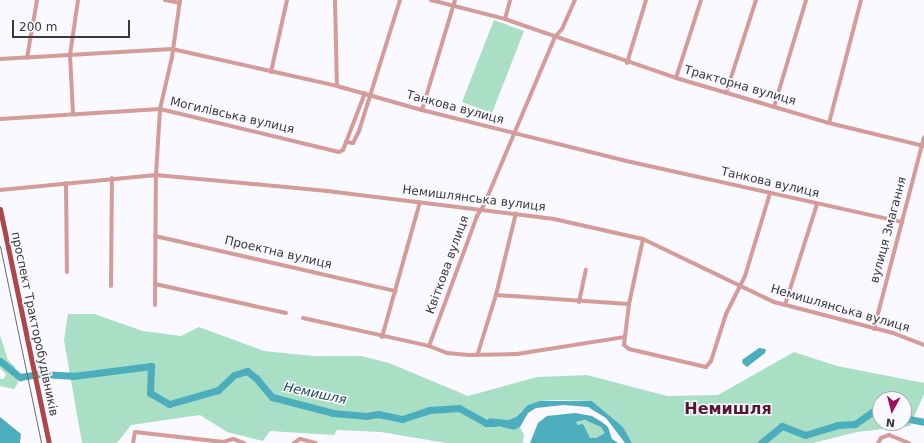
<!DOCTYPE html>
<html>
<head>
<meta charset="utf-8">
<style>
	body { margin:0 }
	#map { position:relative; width:924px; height:443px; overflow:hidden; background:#f9f9ff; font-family:"DejaVu Sans",sans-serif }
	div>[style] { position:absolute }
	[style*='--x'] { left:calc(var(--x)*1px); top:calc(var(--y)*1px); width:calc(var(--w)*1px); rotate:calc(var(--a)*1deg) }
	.green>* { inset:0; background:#a8dfc5 }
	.water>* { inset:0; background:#4cadbc }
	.river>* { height:7px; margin:-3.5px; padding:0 3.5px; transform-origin:3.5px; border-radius:3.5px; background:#4cadbc }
	.minor>* { height:4px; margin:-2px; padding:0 2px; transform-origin:2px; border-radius:2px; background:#d49b99 }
	.major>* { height:5px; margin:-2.5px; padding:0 2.5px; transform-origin:2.5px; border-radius:2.5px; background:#aa484a }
	.tram>* { height:1px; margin:-0.5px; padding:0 0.5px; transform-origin:0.5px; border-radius:0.5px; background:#6c6c70 }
	span { translate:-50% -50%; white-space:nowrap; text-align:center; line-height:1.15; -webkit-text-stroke:3px #f9f9ff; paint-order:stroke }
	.street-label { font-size:12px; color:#3a3a3d }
	.water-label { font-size:13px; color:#224d54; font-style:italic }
	.district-label { font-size:16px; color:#561532; font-weight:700 }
	.north { position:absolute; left:872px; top:391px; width:40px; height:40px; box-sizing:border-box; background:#f9f9ff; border:1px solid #adadb1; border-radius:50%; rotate:187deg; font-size:11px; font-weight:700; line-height:16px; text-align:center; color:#3a3a3d }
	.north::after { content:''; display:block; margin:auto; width:14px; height:18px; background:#9f105b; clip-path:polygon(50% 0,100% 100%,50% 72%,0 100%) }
	.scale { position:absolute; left:12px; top:20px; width:118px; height:18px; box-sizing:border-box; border:2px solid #3a3a3d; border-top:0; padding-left:5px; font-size:12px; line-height:14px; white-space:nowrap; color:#3a3a3d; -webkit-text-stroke:3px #f9f9ff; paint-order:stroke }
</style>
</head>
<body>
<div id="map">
	<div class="green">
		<div style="clip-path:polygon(494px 20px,524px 31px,492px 113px,462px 102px)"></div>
		<div style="clip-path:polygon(evenodd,68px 314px,94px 314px,143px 331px,181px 336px,199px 327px,264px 351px,313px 356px,361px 356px,389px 363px,468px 396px,537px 377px,587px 375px,667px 396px,718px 395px,794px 352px,837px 366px,924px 383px,924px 394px,910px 426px,857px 432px,813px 443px,632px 443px,623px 427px,592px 401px,559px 400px,540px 401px,521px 411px,516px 417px,508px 420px,489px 418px,486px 423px,514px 430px,520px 427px,524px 435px,523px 443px,446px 443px,381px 432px,337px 430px,334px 435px,270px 431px,263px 441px,227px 432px,200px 415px,131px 425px,117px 443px,82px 443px,64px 340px,68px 314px,880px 399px,904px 399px,904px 423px,880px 423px,880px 399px)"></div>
		<div style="clip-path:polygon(0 335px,8px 360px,15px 367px,18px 383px,14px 389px,0 386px,0 379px,4px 379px,6px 374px,0 368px)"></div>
		<div style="clip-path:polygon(590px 420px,604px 429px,605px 433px,596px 438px,590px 438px,576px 422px)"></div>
	</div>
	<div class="water">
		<div style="clip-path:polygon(759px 348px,766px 349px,765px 353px,747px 367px,743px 364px,742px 360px)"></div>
		<div style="clip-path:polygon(540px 401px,592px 401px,623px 427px,632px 443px,625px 443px,606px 418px,588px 407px,564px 405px,536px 408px,528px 413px,520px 427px,514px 430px,486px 423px,489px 418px,508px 420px,516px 417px,528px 405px)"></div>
		<div style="clip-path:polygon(evenodd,575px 413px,592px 416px,602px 422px,608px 427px,612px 439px,618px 443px,530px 443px,538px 423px,547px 416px,575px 413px,585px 420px,601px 427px,605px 433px,596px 438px,590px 438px,583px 424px,578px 425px,576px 422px,585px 420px)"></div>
		<div style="clip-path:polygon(0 417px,21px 434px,20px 443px,0 443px)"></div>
	</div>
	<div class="river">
		<div style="--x:0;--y:361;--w:26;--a:39"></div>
		<div style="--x:20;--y:377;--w:20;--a:-9"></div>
		<div style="--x:40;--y:374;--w:33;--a:3"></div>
		<div style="--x:73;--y:376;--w:79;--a:-7.3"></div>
		<div style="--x:151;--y:366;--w:27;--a:92"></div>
		<div style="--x:150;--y:393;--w:22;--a:30"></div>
		<div style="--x:169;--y:404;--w:51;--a:-15.9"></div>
		<div style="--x:218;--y:390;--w:22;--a:-43"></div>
		<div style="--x:234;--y:375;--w:14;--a:-17"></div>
		<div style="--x:247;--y:371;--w:11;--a:38"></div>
		<div style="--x:256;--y:378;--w:25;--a:50"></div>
		<div style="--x:272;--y:397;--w:63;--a:14.7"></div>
		<div style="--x:333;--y:413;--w:33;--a:5"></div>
		<div style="--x:366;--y:416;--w:12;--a:-9"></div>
		<div style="--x:378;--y:414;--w:25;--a:12"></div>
		<div style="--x:402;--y:419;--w:28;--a:-18"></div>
		<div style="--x:429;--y:410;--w:30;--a:-4"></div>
		<div style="--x:459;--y:408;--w:31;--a:29"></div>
		<div style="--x:486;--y:423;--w:9;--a:0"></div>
		<div style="--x:904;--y:418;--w:20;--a:11"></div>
		<div style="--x:761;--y:443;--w:27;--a:-39"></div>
		<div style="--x:782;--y:426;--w:25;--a:21"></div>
		<div style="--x:805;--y:435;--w:34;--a:-17"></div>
		<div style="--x:837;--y:425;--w:18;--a:-3"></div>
		<div style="--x:855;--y:424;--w:21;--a:-35"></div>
		<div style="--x:872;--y:412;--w:8;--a:14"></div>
	</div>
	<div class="minor">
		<div style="--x:165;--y:0;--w:15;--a:11"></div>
		<div style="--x:335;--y:0;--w:86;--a:88.7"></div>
		<div style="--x:431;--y:0;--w:76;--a:14.4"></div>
		<div style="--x:505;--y:19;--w:181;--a:19"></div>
		<div style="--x:676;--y:78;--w:159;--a:16.4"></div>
		<div style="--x:829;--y:123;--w:98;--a:13.6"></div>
		<div style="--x:505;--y:19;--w:20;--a:-75"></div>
		<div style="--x:27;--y:58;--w:59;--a:-80.2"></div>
		<div style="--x:0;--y:59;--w:172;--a:-3.3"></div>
		<div style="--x:172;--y:49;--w:169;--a:12.6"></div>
		<div style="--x:337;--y:86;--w:88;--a:15.8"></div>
		<div style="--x:422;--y:110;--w:215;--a:14"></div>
		<div style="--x:631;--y:162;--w:278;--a:12.5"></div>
		<div style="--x:627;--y:63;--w:66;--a:-73.2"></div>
		<div style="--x:271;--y:72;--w:74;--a:-77.5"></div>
		<div style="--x:676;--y:78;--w:82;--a:-72.2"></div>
		<div style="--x:726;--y:93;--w:98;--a:-72.1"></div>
		<div style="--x:774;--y:107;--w:112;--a:-73.3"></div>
		<div style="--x:422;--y:110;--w:115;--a:-73.3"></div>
		<div style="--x:73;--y:114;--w:59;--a:-92.9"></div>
		<div style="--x:70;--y:55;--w:56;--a:-81.7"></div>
		<div style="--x:0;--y:119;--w:160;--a:-3.6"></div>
		<div style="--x:160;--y:109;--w:184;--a:13.5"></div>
		<div style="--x:339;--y:152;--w:4;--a:-27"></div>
		<div style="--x:343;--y:150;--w:61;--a:-68.9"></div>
		<div style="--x:829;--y:123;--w:127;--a:-75.4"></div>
		<div style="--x:346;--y:142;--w:7;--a:8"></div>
		<div style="--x:353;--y:143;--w:13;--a:-63"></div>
		<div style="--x:359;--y:131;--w:137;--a:-72.6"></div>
		<div style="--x:66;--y:183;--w:89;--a:89.4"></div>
		<div style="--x:0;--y:190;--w:157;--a:-5.5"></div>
		<div style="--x:156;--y:175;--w:172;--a:5.3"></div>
		<div style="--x:327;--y:191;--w:229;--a:7"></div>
		<div style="--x:554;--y:219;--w:91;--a:12.7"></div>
		<div style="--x:643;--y:239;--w:145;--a:25.7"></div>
		<div style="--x:774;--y:302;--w:123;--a:14.6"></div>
		<div style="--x:893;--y:333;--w:33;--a:21"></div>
		<div style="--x:155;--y:236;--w:247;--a:12.9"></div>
		<div style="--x:643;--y:239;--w:66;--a:102.2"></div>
		<div style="--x:629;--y:304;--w:41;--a:97"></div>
		<div style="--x:624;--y:345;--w:6;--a:39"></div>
		<div style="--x:629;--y:349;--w:79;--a:13.2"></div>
		<div style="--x:706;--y:367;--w:8;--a:-50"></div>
		<div style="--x:711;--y:361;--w:49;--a:-72.3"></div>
		<div style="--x:726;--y:314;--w:42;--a:-63.4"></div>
		<div style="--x:745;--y:276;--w:87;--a:-73.2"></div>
		<div style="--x:155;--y:284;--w:134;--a:12.5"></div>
		<div style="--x:111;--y:286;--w:108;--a:-89.5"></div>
		<div style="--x:496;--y:295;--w:133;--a:3.9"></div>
		<div style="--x:579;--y:302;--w:33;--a:-78"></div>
		<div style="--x:155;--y:305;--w:130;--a:-89.6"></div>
		<div style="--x:156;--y:175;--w:66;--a:-86.5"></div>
		<div style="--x:160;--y:109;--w:53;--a:-77"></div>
		<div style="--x:172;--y:57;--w:58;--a:-82"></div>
		<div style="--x:785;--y:305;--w:106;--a:-72.4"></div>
		<div style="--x:303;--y:318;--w:129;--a:12.5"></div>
		<div style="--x:429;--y:346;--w:19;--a:21"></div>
		<div style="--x:447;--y:353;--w:22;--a:5"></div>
		<div style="--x:469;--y:355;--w:48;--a:-1.2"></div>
		<div style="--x:517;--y:354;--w:108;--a:-9"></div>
		<div style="--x:874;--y:329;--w:198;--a:-75.4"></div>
		<div style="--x:382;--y:337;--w:140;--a:-74.3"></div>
		<div style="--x:429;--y:346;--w:139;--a:-69.7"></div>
		<div style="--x:477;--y:216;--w:13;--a:-58"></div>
		<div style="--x:484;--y:205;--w:182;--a:-67.1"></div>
		<div style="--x:555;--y:37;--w:11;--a:-49"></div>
		<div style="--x:562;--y:29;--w:32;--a:-66"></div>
		<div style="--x:478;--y:353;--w:61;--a:-72.8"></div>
		<div style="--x:496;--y:295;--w:84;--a:-76.3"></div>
		<div style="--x:133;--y:443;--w:11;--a:-80"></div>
		<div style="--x:135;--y:432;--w:89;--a:6.5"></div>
		<div style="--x:223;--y:442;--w:10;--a:-17"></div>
		<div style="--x:233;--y:439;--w:12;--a:20"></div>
		<div style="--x:294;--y:443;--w:7;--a:-34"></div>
		<div style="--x:300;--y:439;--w:16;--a:14"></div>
		<div style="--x:878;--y:443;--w:6;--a:-59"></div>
		<div style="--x:881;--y:438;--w:9;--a:-21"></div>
		<div style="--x:889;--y:435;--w:22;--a:22"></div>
	</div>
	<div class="major">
		<div style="--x:0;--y:209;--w:239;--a:78.2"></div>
	</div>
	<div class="tram">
		<div style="--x:0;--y:246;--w:201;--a:78.2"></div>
	</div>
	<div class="street-label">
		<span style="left:740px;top:86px;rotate:16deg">Тракторна вулиця</span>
		<span style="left:455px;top:108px;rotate:15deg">Танкова вулиця</span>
		<span style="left:232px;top:116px;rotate:13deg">Могилівська вулиця</span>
		<span style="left:770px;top:183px;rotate:13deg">Танкова вулиця</span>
		<span style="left:474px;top:199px;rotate:7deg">Немишлянська вулиця</span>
		<span style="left:889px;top:230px;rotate:-75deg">вулиця Змагання</span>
		<span style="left:278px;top:253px;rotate:13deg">Проектна вулиця</span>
		<span style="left:448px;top:265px;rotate:-70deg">Квіткова вулиця</span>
		<span style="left:840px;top:309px;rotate:16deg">Немишлянська вулиця</span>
		<span style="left:34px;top:324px;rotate:78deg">проспект Тракторобудівників</span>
	</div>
	<div class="water-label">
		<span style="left:315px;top:394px;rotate:12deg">Немишля</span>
	</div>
	<div class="district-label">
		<span style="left:728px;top:409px">Немишля</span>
	</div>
	<div class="north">N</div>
	<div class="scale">200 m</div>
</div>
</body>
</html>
